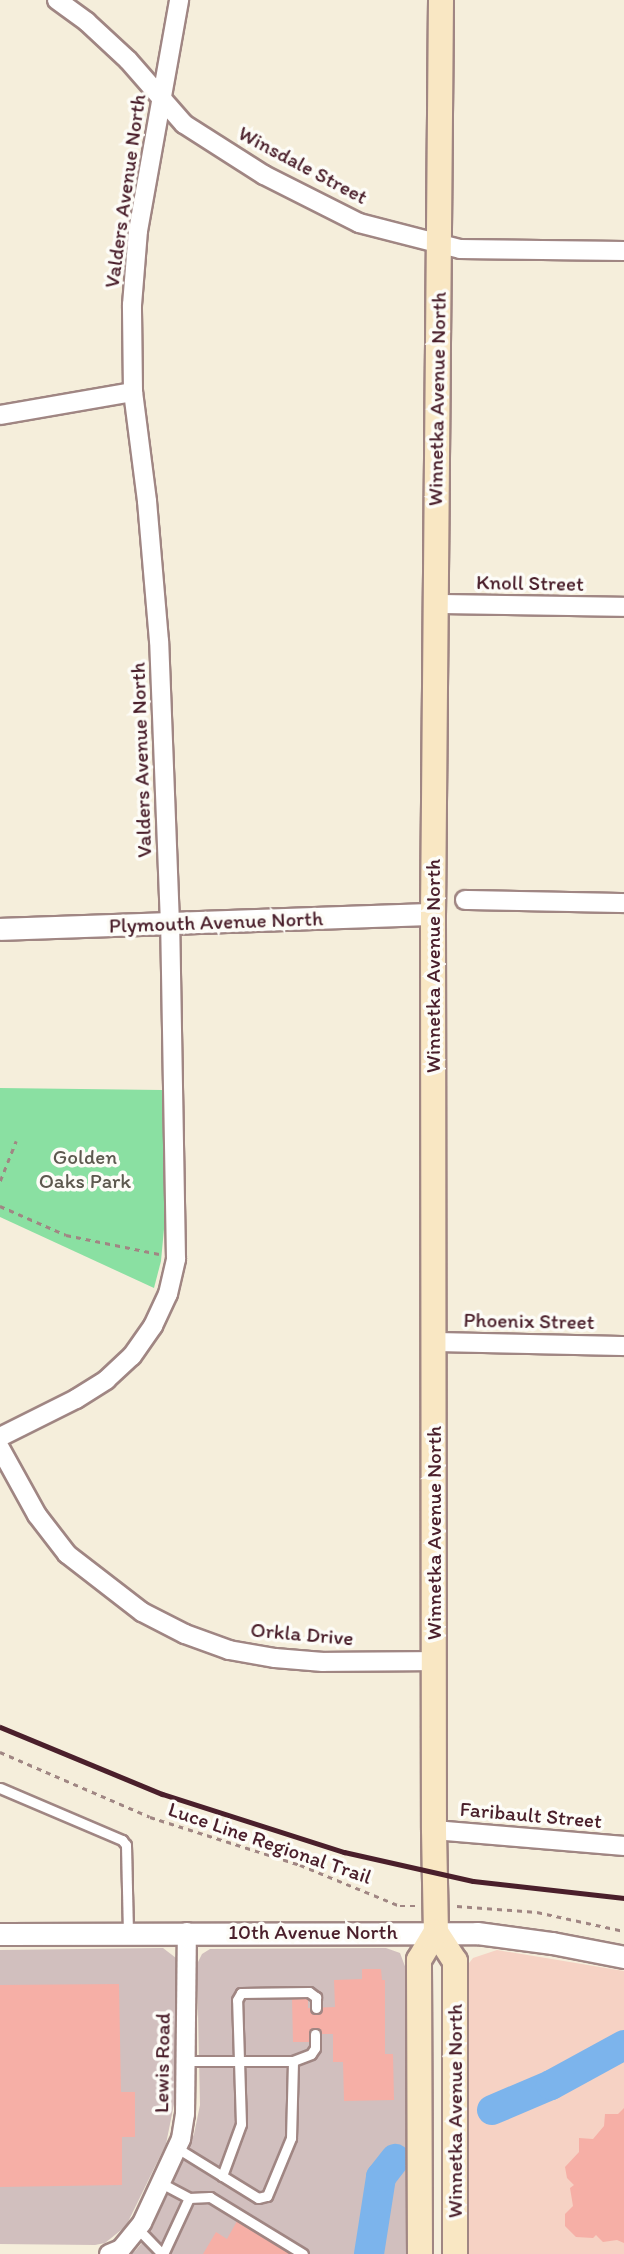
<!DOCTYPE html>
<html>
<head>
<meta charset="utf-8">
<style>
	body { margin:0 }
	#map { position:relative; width:624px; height:2254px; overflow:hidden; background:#f5eedb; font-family:Itim,sans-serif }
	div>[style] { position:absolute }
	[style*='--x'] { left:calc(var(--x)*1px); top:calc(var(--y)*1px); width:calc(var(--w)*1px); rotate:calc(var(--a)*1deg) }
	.built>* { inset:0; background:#f6d2c4 }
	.industrial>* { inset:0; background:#d1bfbe }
	.green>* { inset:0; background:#8ae0a2 }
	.river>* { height:30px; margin:-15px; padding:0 15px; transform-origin:15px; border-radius:15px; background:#7cb4ec }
	.building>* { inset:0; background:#f6afa6 }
	.path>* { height:2.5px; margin-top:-1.25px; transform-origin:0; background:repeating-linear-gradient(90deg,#a08683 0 5px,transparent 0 10px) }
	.roads { filter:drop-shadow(2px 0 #a08683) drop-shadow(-2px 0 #a08683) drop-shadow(0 2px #a08683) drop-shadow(0 -2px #a08683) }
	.service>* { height:9px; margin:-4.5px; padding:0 4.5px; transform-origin:4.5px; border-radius:4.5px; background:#fff }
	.minor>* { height:18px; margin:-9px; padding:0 9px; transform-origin:9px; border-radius:9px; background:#fff }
	.tertiary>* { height:21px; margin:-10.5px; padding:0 10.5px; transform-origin:10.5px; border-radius:10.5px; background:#fff }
	.secondary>* { height:24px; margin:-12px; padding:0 12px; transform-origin:12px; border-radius:12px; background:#f9e7c3 }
	.rail>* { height:5px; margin:-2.5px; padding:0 2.5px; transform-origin:2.5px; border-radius:2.5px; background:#4a1f2b }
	span { translate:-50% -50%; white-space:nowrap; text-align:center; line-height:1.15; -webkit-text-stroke:7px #fdfcf7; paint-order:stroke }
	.street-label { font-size:21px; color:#4a1f2b }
	.park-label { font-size:21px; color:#5d594f }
</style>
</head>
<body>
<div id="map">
	<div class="built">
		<div style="clip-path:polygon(497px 1950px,624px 1971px,624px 2254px,467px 2254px,466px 1967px,473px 1958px)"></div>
	</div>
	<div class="industrial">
		<div style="clip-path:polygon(163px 1948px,176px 1958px,176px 2094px,166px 2144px,126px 2226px,105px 2243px,95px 2245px,0 2244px,0 1950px)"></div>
		<div style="clip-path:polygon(386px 1948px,400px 1953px,409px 1977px,409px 2254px,130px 2254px,136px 2250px,150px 2233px,194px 2134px,200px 2105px,197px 1964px,202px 1954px,210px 1949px)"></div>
	</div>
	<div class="green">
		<div style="clip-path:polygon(0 1088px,162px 1090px,165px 1218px,161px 1261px,154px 1288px,0 1217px)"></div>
	</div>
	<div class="river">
		<div style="--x:492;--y:2110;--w:64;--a:-23"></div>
		<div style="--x:551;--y:2085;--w:83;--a:-28.7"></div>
		<div style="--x:369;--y:2254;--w:78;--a:-81.1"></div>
		<div style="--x:381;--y:2177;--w:23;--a:-52"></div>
	</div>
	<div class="building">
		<div style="clip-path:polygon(362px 1969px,381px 1969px,382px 1980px,385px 1980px,385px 2054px,393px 2054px,394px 2100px,344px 2101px,343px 2062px,333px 2062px,333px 2034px,309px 2034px,309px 2042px,293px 2042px,292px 1999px,308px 1999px,308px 2008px,335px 2007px,334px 1980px,362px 1979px)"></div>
		<div style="clip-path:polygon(119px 1984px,121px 2092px,135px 2092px,135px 2137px,122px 2137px,122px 2185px,0 2187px,0 1985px)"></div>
		<div style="clip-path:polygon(624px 2108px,624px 2243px,617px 2240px,603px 2242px,596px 2235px,593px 2238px,576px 2237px,565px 2226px,565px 2214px,573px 2206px,570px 2188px,574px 2185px,567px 2178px,565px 2167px,579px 2152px,579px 2138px,593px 2139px,604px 2126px,605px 2114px,618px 2114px)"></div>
		<div style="clip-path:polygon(237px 2221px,293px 2254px,203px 2254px,216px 2232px,227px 2239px)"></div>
	</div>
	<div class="path">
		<div style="--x:0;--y:1181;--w:43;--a:-68.2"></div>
		<div style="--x:0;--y:1206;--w:72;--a:23.7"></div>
		<div style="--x:66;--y:1235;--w:95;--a:11.5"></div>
		<div style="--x:0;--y:1752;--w:163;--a:23.4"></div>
		<div style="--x:150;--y:1817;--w:157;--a:17.7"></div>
		<div style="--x:300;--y:1865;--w:108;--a:22.3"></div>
		<div style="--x:400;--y:1906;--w:16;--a:0"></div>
		<div style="--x:457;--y:1906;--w:80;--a:4.3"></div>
		<div style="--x:537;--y:1912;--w:89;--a:12.3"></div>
	</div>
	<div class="roads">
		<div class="service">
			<div style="--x:0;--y:1788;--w:133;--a:23.1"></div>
			<div style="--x:122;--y:1840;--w:6;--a:51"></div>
			<div style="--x:126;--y:1845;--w:88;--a:88.7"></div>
			<div style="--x:293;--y:2061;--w:19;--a:-21"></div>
			<div style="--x:311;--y:2054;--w:7;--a:-56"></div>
			<div style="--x:315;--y:2048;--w:14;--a:-90"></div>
			<div style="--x:177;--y:2148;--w:95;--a:31.7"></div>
			<div style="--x:258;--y:2198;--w:9;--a:-13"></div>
			<div style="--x:267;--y:2196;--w:63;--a:-67.5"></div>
			<div style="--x:291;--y:2138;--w:77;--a:-88.5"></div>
			<div style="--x:293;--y:2061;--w:108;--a:180"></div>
			<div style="--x:222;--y:2176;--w:55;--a:-69.9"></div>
			<div style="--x:241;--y:2124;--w:124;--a:-91.8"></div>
			<div style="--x:237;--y:2000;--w:8;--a:-60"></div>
			<div style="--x:241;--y:1993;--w:68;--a:-0.8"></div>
			<div style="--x:309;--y:1992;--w:9;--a:36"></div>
			<div style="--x:316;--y:1997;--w:11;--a:90"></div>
			<div style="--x:161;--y:2183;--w:32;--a:28"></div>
			<div style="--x:189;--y:2198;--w:62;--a:114.9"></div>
			<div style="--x:189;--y:2198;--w:21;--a:-3"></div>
			<div style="--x:210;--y:2197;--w:109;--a:31.5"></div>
			<div style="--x:138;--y:2229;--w:35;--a:46"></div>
		</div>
		<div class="minor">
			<div style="--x:57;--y:0;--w:37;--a:36"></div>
			<div style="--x:87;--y:22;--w:56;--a:42.8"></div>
			<div style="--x:128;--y:60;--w:85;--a:48.8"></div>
			<div style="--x:184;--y:124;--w:95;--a:32.5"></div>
			<div style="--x:264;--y:175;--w:106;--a:26.8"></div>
			<div style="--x:359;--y:223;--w:104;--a:14.4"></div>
			<div style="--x:460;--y:249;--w:164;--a:0.7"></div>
			<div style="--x:0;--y:415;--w:135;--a:-9.8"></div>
			<div style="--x:435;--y:604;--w:189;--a:0.9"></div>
			<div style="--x:465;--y:900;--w:159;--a:1.1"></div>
			<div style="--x:434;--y:1342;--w:190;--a:1.2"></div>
			<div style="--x:0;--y:1437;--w:85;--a:-26.6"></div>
			<div style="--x:76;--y:1399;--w:36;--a:-32"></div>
			<div style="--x:106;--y:1380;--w:35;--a:-43"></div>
			<div style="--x:132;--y:1356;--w:37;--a:-55"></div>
			<div style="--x:153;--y:1326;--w:35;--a:-65"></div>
			<div style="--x:168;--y:1294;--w:36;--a:-77"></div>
			<div style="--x:176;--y:1259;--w:335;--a:-91"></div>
			<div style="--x:170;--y:924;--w:283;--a:-92.2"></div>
			<div style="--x:159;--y:641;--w:141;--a:-94.9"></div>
			<div style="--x:147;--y:501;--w:110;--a:-97.3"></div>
			<div style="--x:133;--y:392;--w:87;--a:-90.7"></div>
			<div style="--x:132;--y:305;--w:74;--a:-85.4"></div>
			<div style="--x:138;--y:231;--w:235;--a:-79.9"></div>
			<div style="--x:0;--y:1448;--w:77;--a:61.1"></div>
			<div style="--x:37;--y:1515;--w:49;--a:52.4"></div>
			<div style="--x:67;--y:1554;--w:95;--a:37.7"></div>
			<div style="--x:142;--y:1612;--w:48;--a:27.1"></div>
			<div style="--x:185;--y:1634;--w:47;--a:20"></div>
			<div style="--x:229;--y:1650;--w:47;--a:9.9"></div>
			<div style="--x:275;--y:1658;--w:48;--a:4.8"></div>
			<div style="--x:323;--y:1662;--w:111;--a:-0.5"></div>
			<div style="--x:434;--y:1830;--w:191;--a:4.8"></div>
			<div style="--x:109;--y:2254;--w:13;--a:-23"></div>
			<div style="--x:121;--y:2249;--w:33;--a:-51"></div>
			<div style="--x:142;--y:2223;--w:93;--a:-65.1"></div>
			<div style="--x:181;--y:2139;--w:25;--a:-81"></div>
			<div style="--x:185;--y:2114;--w:182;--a:-89.4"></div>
		</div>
		<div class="tertiary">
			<div style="--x:0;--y:929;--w:433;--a:-2"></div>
			<div style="--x:0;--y:1934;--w:477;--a:-0.1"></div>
			<div style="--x:477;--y:1933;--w:76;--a:7.6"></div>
			<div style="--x:552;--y:1943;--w:73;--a:11"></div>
		</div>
		<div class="secondary">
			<div style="--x:441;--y:0;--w:914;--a:90.5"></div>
			<div style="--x:433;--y:914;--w:916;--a:89.94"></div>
			<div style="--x:434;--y:1830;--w:102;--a:88.9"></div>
			<div style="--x:436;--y:1932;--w:35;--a:57"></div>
			<div style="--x:455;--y:1961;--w:293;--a:90"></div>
			<div style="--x:420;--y:2254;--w:294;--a:-90.2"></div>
			<div style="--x:419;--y:1960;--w:33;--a:-59"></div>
		</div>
	</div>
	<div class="rail">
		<div style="--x:0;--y:1727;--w:175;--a:22.5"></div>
		<div style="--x:162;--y:1794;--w:191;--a:17.7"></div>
		<div style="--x:344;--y:1852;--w:132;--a:12.7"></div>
		<div style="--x:473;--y:1881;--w:152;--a:6.4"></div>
	</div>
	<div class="street-label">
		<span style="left:303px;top:165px;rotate:28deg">Winsdale Street</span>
		<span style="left:125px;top:191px;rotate:-82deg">Valders Avenue North</span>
		<span style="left:437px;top:399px;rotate:-89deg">Winnetka Avenue North</span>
		<span style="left:530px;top:583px;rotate:1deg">Knoll Street</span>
		<span style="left:141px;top:760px;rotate:-92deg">Valders Avenue North</span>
		<span style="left:216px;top:922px;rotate:-2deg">Plymouth Avenue North</span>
		<span style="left:433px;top:966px;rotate:-90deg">Winnetka Avenue North</span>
		<span style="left:529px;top:1321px;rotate:1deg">Phoenix Street</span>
		<span style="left:434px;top:1533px;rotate:-90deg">Winnetka Avenue North</span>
		<span style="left:302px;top:1634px;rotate:5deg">Orkla Drive</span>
		<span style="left:531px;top:1815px;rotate:5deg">Faribault Street</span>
		<span style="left:270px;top:1843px;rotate:19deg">Luce Line Regional Trail</span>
		<span style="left:313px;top:1932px">10th Avenue North</span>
		<span style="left:162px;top:2063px;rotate:-89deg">Lewis Road</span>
		<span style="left:455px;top:2111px;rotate:-90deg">Winnetka Avenue North</span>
	</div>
	<div class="park-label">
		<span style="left:85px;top:1169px">Golden<br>Oaks Park</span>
	</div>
</div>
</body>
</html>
